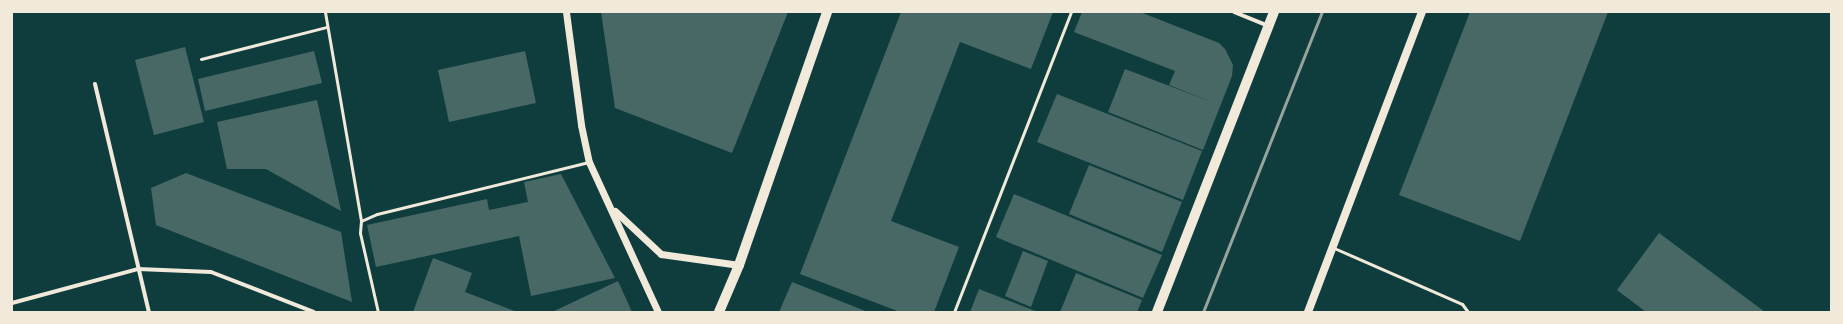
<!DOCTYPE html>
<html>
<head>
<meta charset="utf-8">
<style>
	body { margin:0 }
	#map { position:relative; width:1843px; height:324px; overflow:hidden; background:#0f3d3e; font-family:"Space Grotesk",sans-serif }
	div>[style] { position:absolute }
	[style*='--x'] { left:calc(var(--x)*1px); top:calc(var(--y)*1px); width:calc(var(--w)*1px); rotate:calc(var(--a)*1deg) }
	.building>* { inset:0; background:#486865 }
	.service>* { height:3px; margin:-1.5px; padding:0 1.5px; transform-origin:1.5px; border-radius:1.5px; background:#f1e9da }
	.minor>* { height:4px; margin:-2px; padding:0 2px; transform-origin:2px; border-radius:2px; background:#f1e9da }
	.tertiary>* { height:7px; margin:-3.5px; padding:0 3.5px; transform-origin:3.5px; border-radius:3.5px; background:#f1e9da }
	.secondary>* { height:8px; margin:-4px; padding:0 4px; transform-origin:4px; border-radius:4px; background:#f1e9da }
	.primary>* { height:10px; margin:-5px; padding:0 5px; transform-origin:5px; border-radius:5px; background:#f1e9da }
	.rail>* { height:3px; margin:-1.5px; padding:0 1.5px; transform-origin:1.5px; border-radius:1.5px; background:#97a49c }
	span { translate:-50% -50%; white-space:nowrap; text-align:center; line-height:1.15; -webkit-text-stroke:4px #f1e9da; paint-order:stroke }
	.frame { position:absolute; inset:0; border:13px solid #f1e9da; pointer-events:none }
</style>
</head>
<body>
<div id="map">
	<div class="building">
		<div style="clip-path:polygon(601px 12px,788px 12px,732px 153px,615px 108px)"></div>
		<div style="clip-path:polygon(901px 12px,1053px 12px,1031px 69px,960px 42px,891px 221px,959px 247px,934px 312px,900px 312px,800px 274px)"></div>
		<div style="clip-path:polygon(1082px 12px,1140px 12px,1219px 43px,1225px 49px,1233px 65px,1232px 76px,1203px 150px,1108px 112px,1125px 69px,1214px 103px,1169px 85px,1175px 71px,1074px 32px)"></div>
		<div style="clip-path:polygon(1470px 12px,1608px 12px,1520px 241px,1399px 195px)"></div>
		<div style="clip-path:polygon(185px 47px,204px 122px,154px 135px,135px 60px)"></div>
		<div style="clip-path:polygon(314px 51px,322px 83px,205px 111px,198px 79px)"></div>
		<div style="clip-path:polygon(525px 51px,536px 103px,449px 122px,438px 70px)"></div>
		<div style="clip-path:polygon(1057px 94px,1202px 151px,1183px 200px,1037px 142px)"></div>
		<div style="clip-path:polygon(317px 100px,341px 211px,266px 169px,227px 169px,217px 122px)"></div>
		<div style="clip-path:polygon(1089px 165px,1182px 202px,1162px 252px,1069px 214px)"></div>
		<div style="clip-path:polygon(186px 173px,341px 232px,352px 302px,156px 225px,151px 188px)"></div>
		<div style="clip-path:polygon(561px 174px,615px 278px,531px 296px,519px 236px,376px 267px,367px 225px,487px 199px,489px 210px,528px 202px,524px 182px)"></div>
		<div style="clip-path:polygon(1014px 194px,1162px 255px,1143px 298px,996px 237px)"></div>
		<div style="clip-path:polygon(1659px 233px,1765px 312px,1646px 312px,1617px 290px)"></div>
		<div style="clip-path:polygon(1023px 251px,1048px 261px,1031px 307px,1005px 296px)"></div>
		<div style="clip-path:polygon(433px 258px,472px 273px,465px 292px,517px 312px,413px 312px)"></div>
		<div style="clip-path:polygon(1076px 273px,1142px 300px,1137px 312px,1060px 312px)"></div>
		<div style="clip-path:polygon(618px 281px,632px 312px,552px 312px)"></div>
		<div style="clip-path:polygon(792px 282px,868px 312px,779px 312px)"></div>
		<div style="clip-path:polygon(979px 289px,1038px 312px,970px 312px)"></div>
	</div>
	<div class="service">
		<div style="--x:325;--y:12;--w:212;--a:80.2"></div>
		<div style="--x:361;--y:221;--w:12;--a:95"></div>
		<div style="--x:360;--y:233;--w:81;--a:77.2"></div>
		<div style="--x:201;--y:59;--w:130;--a:-14.3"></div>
		<div style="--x:361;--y:221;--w:17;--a:-24"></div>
		<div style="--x:377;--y:214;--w:218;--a:-13.8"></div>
		<div style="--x:1334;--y:248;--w:140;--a:23.6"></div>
		<div style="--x:1462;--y:304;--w:10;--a:53"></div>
		<div style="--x:954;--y:312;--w:322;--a:-68.7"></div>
	</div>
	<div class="minor">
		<div style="--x:1234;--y:12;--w:37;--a:22"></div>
		<div style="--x:95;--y:84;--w:234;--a:76.7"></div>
		<div style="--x:12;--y:303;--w:131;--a:-15.1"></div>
		<div style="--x:138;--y:269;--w:73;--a:2.4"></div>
		<div style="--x:211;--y:272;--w:110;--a:21.2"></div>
	</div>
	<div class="tertiary">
		<div style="--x:566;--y:12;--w:114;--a:82.4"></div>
		<div style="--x:581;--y:125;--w:38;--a:78"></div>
		<div style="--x:589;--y:162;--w:165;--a:65.3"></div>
		<div style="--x:615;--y:211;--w:63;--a:43.1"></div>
		<div style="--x:661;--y:254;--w:79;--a:8"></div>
	</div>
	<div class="secondary">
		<div style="--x:1308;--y:312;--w:321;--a:-69.2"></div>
	</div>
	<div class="primary">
		<div style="--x:719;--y:312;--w:51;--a:-66.9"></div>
		<div style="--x:739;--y:265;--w:268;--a:-70.8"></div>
		<div style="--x:1157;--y:312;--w:322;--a:-68.7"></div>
	</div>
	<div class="rail">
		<div style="--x:1203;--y:312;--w:323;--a:-68.4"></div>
	</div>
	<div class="frame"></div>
</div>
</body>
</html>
